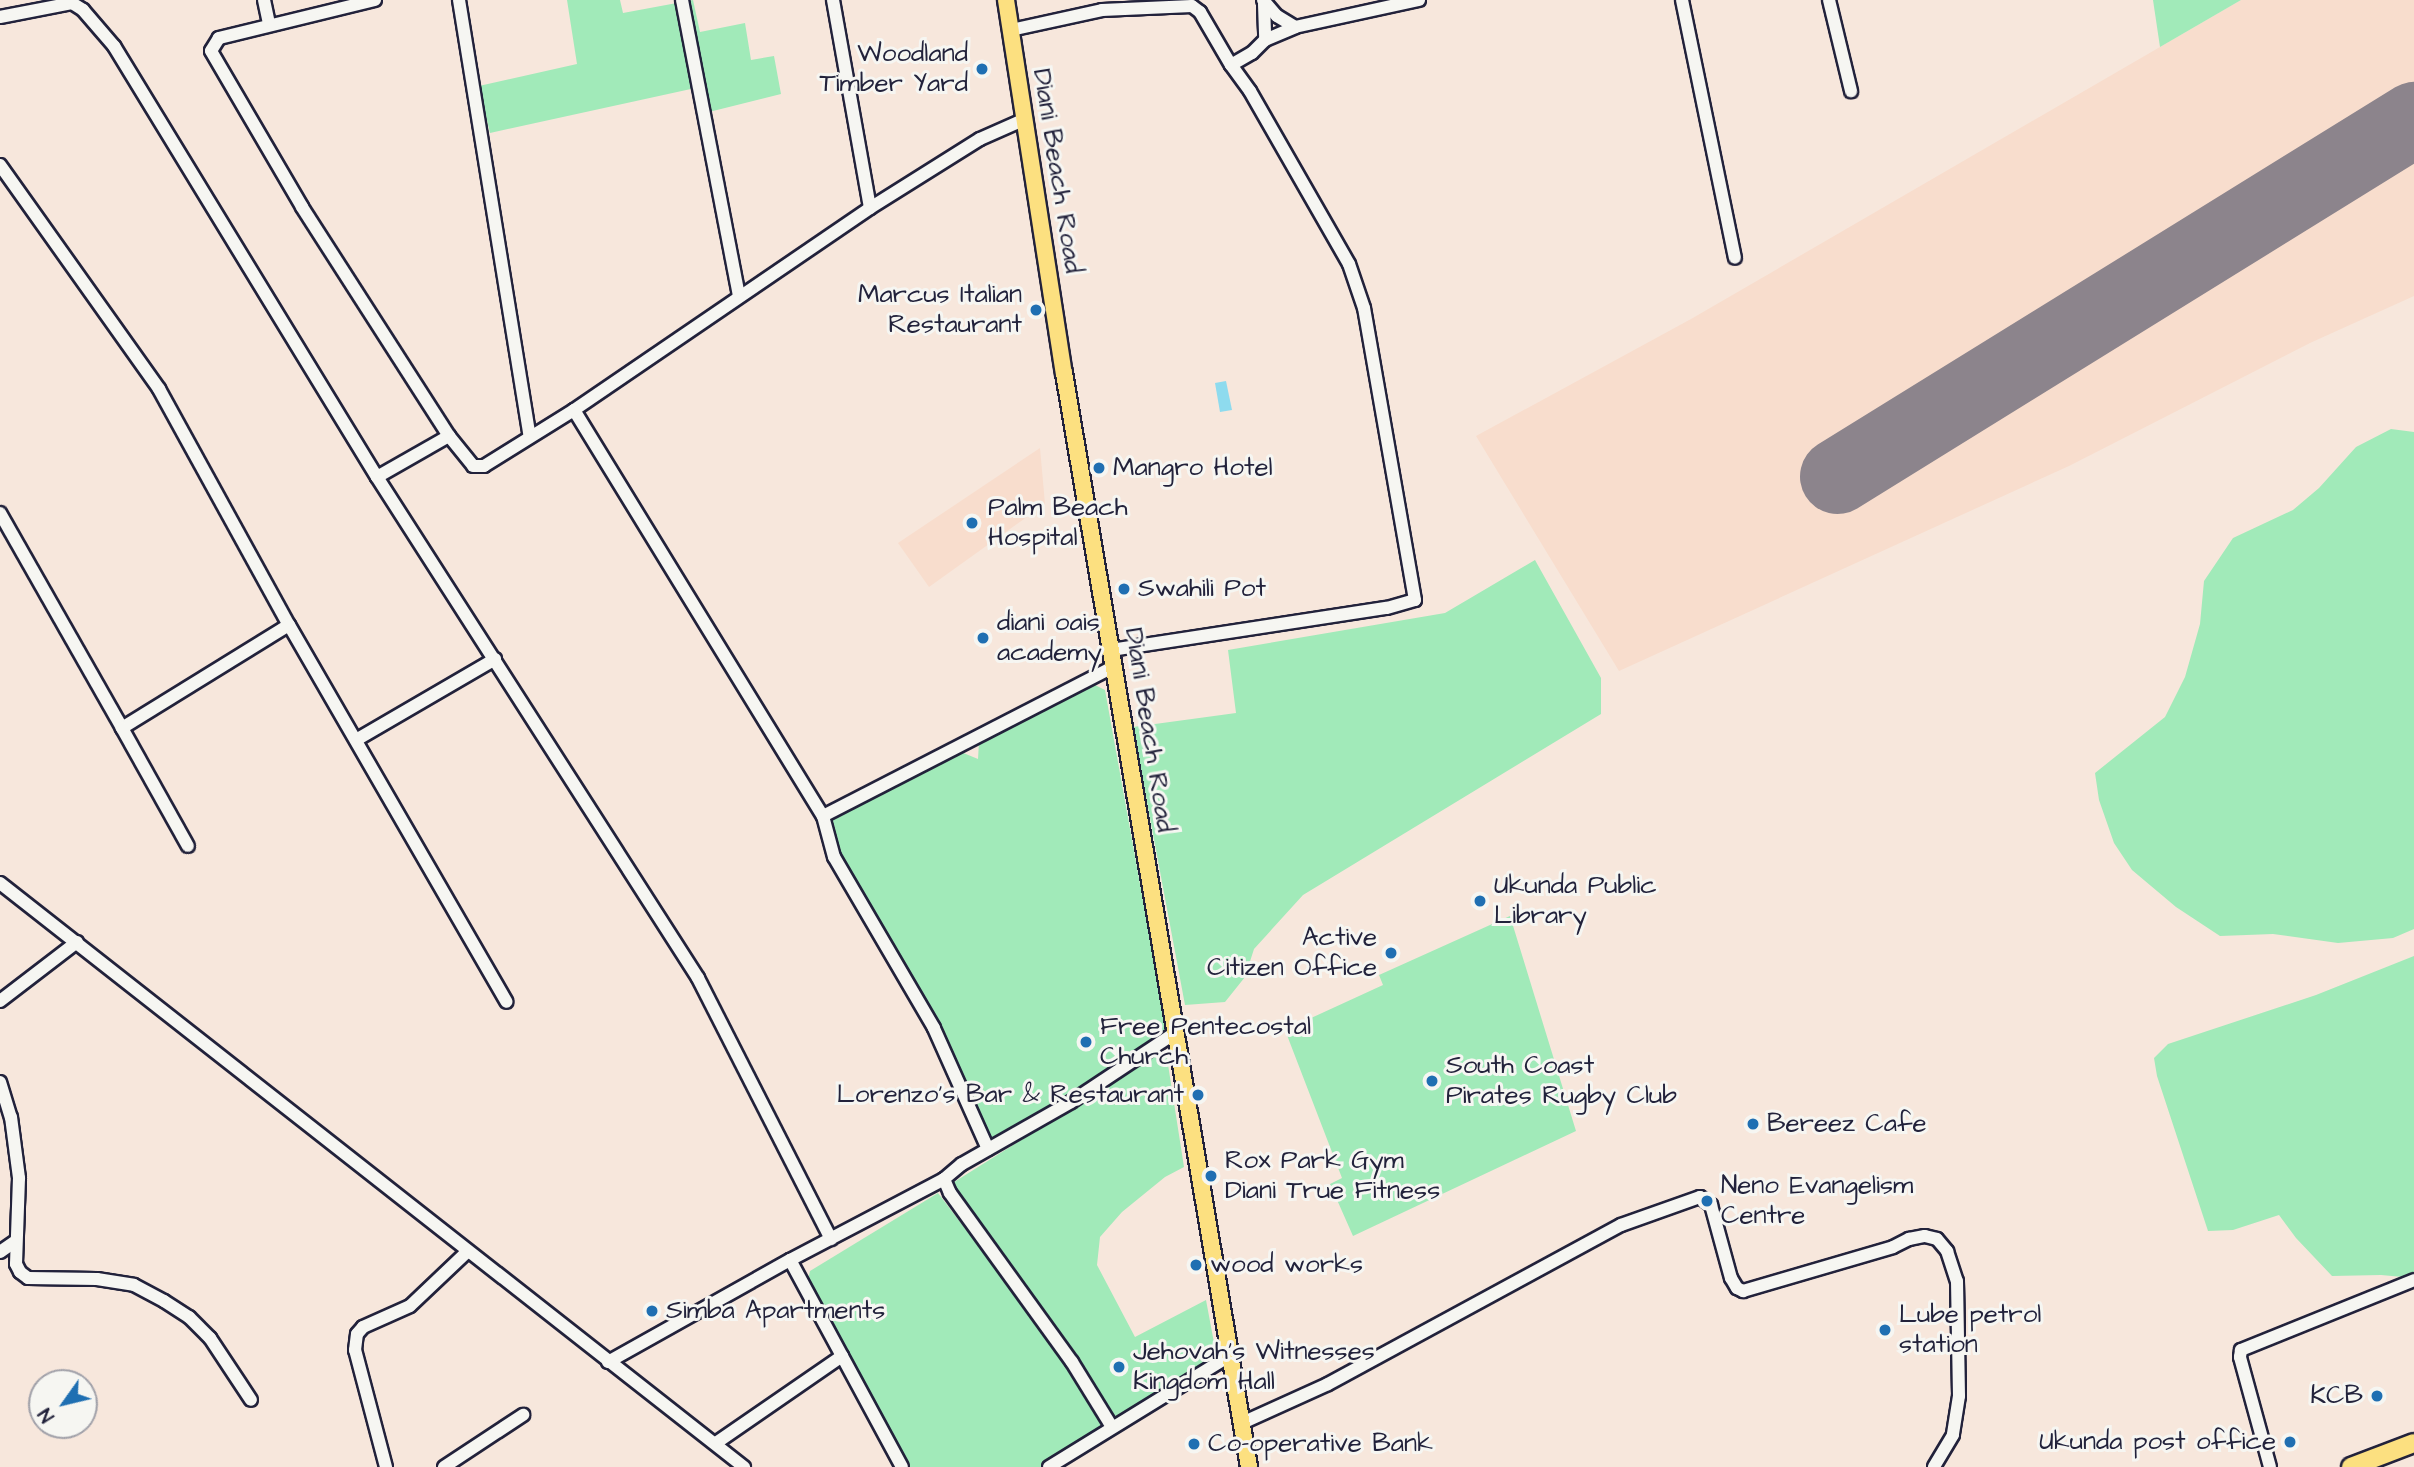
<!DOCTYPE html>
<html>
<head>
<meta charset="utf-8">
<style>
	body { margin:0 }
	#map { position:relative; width:2414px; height:1467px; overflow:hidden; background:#f7e7dc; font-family:"Architects Daughter",sans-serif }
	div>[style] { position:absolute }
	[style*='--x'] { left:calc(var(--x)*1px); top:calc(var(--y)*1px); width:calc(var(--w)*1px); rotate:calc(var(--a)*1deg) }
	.built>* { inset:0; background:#f8ddcd }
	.green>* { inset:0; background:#a1eab9 }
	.water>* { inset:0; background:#8edbee }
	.runway>* { height:75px; margin:-37.5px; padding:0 37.5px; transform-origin:37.5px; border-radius:37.5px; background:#8c848c }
	.roads { filter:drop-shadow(2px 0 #22223b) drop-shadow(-2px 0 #22223b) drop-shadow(0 2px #22223b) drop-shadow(0 -2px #22223b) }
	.minor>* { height:12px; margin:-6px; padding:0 6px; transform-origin:6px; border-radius:6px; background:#f6f6f2 }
	.major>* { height:16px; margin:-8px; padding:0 8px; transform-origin:8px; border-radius:8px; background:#fce080 }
	.highway>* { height:18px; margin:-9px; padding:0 9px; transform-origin:9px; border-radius:9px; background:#fce080 }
	.dots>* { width:19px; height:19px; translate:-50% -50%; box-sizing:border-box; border:4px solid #f6f6f2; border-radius:50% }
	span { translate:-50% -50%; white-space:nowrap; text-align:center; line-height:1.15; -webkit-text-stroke:6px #f6f6f2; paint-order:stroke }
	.poi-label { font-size:26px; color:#22223b }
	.right { translate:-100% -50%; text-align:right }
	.left { translate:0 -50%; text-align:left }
	.street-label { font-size:26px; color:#22223b }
	.north { position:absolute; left:28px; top:1369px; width:70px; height:70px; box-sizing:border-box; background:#f6f6f2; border:2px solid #a1a1a9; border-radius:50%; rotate:236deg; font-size:19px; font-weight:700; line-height:28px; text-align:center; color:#22223b }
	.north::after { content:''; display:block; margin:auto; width:24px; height:32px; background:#1f6fb2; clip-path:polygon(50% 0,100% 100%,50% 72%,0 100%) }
</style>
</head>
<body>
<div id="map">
	<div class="built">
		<div style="clip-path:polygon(2241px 0,2414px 0,2414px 296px,2310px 343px,2069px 466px,1619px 671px,1476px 436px,1691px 319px)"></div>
		<div style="clip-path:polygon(1040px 448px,1045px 504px,929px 587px,898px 543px)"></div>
	</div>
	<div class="green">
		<div style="clip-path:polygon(567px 0,620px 0,623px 13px,693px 0,700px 32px,745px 23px,751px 60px,774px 56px,781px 94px,705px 113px,700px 87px,490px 133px,479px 86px,577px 64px)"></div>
		<div style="clip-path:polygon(2153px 0,2241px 0,2160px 47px)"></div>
		<div style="clip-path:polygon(2391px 429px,2414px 432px,2414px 929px,2393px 938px,2338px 943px,2273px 934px,2220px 936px,2176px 907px,2132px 870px,2114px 843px,2099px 800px,2095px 773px,2165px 717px,2185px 677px,2200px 624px,2204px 581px,2233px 538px,2293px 510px,2319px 488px,2356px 447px)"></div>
		<div style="clip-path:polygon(1535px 560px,1601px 678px,1601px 714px,1303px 895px,1254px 949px,1245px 977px,1225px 1002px,1185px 1005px,1133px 727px,1236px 713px,1228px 650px,1445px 613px)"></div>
		<div style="clip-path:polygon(1091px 683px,1105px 690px,1167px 1034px,990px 1142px,834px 853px,833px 818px,961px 752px,978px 759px,979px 742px)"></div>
		<div style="clip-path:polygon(1510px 916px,1576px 1131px,1353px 1236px,1330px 1184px,1342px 1178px,1285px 1030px,1383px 985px,1379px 975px)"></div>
		<div style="clip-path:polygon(2414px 956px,2414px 1278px,2381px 1275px,2332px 1276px,2296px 1238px,2279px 1215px,2233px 1230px,2208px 1231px,2157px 1076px,2154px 1058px,2168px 1044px,2316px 995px)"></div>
		<div style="clip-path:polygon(1153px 1057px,1167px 1058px,1184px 1167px,1165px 1177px,1122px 1212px,1100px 1237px,1097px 1265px,1135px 1337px,1206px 1300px,1218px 1364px,1115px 1419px,1081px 1365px,951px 1184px)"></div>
		<div style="clip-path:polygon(938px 1193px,1069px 1365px,1106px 1427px,1041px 1467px,907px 1467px,808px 1280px,810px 1271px)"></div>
	</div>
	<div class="water">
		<div style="clip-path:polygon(1226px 381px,1232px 410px,1220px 412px,1215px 383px)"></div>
	</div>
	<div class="runway">
		<div style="--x:1837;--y:476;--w:679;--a:-31.75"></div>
	</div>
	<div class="roads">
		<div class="minor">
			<div style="--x:264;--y:0;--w:25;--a:78"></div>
			<div style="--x:375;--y:0;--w:161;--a:166.3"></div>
			<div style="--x:219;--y:38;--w:15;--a:122"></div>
			<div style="--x:211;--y:51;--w:181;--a:59.7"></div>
			<div style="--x:302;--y:207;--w:272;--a:57.3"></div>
			<div style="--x:459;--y:0;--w:442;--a:80.8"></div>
			<div style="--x:682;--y:0;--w:302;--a:79.1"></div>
			<div style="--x:833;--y:0;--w:211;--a:79.9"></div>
			<div style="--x:1263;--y:0;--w:21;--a:49"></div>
			<div style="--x:1277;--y:16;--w:21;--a:31"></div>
			<div style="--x:1295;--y:27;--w:127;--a:-12.3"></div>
			<div style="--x:1682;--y:0;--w:263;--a:78.4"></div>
			<div style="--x:1829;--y:0;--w:94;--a:76.4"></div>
			<div style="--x:1264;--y:4;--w:36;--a:88"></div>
			<div style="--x:0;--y:17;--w:73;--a:-11"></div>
			<div style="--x:72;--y:3;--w:13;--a:32"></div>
			<div style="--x:83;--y:10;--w:48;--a:49.3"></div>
			<div style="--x:114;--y:46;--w:505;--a:58.61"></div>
			<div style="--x:377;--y:477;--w:595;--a:57.35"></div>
			<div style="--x:698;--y:978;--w:293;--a:63"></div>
			<div style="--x:1011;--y:30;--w:93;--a:-12.4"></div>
			<div style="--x:1102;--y:10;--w:90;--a:-2.5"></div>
			<div style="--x:1192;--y:6;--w:10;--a:37"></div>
			<div style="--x:1200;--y:12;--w:61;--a:59.7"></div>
			<div style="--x:0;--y:165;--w:275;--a:54.6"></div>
			<div style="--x:159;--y:389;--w:269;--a:61.2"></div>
			<div style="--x:289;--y:625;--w:435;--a:60"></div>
			<div style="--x:574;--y:410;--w:476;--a:58.5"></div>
			<div style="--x:377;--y:477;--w:83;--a:-29.7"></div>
			<div style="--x:449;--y:436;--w:38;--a:51"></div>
			<div style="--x:473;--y:466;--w:11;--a:0"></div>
			<div style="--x:484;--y:466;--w:106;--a:-31.9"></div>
			<div style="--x:574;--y:410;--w:358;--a:-34.3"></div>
			<div style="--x:870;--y:208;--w:130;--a:-32.1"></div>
			<div style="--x:980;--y:139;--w:47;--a:-23.8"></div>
			<div style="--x:0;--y:513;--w:247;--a:60.4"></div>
			<div style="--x:122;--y:728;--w:196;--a:-31.7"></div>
			<div style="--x:1111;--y:650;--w:279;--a:-8.7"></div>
			<div style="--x:1387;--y:608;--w:29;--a:-16"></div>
			<div style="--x:1415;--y:600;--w:296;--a:-99.9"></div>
			<div style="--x:1364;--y:308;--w:46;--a:-108.8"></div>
			<div style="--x:1349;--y:264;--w:199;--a:-119.8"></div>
			<div style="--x:1250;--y:91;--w:32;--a:-126"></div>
			<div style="--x:1231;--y:65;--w:24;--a:-30"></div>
			<div style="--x:1252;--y:53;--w:18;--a:-45"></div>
			<div style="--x:1265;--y:40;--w:33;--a:-23"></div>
			<div style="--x:122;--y:728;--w:135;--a:60.8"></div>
			<div style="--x:356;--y:740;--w:161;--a:-30.2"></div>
			<div style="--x:0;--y:883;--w:946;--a:38.13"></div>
			<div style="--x:0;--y:1001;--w:97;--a:-37.5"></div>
			<div style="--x:0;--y:1082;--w:37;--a:73"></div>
			<div style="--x:11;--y:1117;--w:62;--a:82.5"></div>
			<div style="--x:19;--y:1178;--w:86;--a:92"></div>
			<div style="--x:16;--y:1264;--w:9;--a:63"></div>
			<div style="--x:20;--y:1272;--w:10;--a:37"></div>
			<div style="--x:28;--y:1278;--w:69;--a:0.8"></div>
			<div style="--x:97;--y:1279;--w:37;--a:9"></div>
			<div style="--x:134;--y:1285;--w:34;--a:28"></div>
			<div style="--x:164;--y:1301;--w:30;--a:33"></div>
			<div style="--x:189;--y:1317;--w:30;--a:45"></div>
			<div style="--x:210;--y:1338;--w:74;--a:56.5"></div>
			<div style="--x:988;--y:1149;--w:133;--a:-114.1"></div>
			<div style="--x:934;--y:1028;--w:198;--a:-120.3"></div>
			<div style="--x:834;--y:857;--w:42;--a:-105"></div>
			<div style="--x:823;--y:816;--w:326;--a:-27.2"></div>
			<div style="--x:944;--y:1179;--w:15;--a:67"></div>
			<div style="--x:950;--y:1193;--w:208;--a:54.2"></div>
			<div style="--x:1072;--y:1362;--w:76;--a:58.4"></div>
			<div style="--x:0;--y:1252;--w:19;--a:-35"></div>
			<div style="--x:842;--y:1356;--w:126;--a:61.6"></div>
			<div style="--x:608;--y:1362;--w:209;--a:-29.3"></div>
			<div style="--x:1242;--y:1423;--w:94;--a:-24.4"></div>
			<div style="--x:1328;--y:1384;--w:333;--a:-28.5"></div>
			<div style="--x:1621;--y:1225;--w:84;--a:-19.5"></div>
			<div style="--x:1700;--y:1197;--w:14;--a:36"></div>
			<div style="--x:1711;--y:1205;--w:76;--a:74.7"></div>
			<div style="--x:1731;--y:1278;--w:12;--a:59"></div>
			<div style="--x:1737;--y:1288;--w:7;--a:27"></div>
			<div style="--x:1743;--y:1291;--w:156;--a:-16.3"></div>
			<div style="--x:1893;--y:1247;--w:18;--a:-27"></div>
			<div style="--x:1909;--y:1239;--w:16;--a:-11"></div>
			<div style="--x:1925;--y:1236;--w:12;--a:14"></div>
			<div style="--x:1937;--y:1239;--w:16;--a:50"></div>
			<div style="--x:1947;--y:1251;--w:32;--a:72"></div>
			<div style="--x:1957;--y:1281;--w:115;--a:89"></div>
			<div style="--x:1959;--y:1396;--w:39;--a:99"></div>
			<div style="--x:1953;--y:1435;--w:37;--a:121"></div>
			<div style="--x:716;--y:1443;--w:153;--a:-34.6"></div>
			<div style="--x:842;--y:1356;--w:109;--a:-118.4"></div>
			<div style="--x:790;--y:1260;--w:174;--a:-27.7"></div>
			<div style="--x:944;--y:1179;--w:23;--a:-40"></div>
			<div style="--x:962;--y:1164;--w:125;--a:-29.6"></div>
			<div style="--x:1071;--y:1102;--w:125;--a:-33.6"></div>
			<div style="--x:386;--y:1467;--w:121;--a:-104.8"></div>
			<div style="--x:355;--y:1350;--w:16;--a:-83"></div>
			<div style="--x:357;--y:1334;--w:9;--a:-49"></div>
			<div style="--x:363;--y:1327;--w:51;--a:-24.1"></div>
			<div style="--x:410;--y:1306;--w:79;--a:-43.5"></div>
			<div style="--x:444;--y:1467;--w:95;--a:-33.4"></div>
			<div style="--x:1049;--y:1467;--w:210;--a:-31.6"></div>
			<div style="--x:2270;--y:1467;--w:114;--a:-105.3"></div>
			<div style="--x:2240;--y:1357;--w:7;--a:-82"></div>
			<div style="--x:2241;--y:1350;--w:187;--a:-22"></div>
		</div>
		<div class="major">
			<div style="--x:1006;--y:0;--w:377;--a:81.2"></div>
			<div style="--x:1064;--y:373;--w:1110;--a:80.4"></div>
		</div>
		<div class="highway">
			<div style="--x:2351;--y:1467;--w:67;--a:-20.9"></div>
		</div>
	</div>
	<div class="dots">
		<div style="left:982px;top:69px;background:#1f6fb2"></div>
		<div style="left:1036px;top:310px;background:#1f6fb2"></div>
		<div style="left:1099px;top:468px;background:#1f6fb2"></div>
		<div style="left:972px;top:523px;background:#1f6fb2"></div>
		<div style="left:1124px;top:589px;background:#1f6fb2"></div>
		<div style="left:983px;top:638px;background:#1f6fb2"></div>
		<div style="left:1480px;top:901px;background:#1f6fb2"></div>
		<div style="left:1391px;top:953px;background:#1f6fb2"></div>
		<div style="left:1086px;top:1042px;background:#1f6fb2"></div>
		<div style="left:1432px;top:1081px;background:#1f6fb2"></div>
		<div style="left:1198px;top:1095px;background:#1f6fb2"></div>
		<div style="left:1753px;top:1124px;background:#1f6fb2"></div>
		<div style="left:1211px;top:1176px;background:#1f6fb2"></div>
		<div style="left:1707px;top:1201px;background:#1f6fb2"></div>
		<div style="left:1196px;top:1265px;background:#1f6fb2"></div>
		<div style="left:652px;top:1311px;background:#1f6fb2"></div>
		<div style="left:1885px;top:1330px;background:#1f6fb2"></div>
		<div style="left:1119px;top:1367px;background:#1f6fb2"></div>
		<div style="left:2377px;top:1396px;background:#1f6fb2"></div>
		<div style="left:2290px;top:1442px;background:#1f6fb2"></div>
		<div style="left:1194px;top:1444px;background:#1f6fb2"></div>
	</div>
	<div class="poi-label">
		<span class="right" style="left:968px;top:69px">Woodland<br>Timber Yard</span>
		<span class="right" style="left:1022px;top:310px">Marcus Italian<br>Restaurant</span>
		<span class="left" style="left:1113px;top:468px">Mangro Hotel</span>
		<span class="left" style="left:988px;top:523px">Palm Beach<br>Hospital</span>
		<span class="left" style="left:1138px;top:589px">Swahili Pot</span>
		<span class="left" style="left:997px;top:638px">diani oais<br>academy</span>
		<span class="left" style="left:1494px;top:901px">Ukunda Public<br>Library</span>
		<span class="right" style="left:1377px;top:953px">Active<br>Citizen Office</span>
		<span class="left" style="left:1100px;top:1042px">Free Pentecostal<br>Church</span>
		<span class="left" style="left:1446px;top:1081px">South Coast<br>Pirates Rugby Club</span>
		<span class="right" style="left:1184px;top:1095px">Lorenzo's Bar &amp; Restaurant</span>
		<span class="left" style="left:1767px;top:1124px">Bereez Cafe</span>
		<span class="left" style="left:1225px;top:1176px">Rox Park Gym<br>Diani True Fitness</span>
		<span class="left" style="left:1721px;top:1201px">Neno Evangelism<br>Centre</span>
		<span class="left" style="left:1210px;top:1265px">wood works</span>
		<span class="left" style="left:666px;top:1311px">Simba Apartments</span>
		<span class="left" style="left:1899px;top:1330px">Lube petrol<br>station</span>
		<span class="left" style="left:1133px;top:1367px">Jehovah's Witnesses<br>Kingdom Hall</span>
		<span class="right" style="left:2363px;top:1396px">KCB</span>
		<span class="right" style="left:2276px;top:1442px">Ukunda post office</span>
		<span class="left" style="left:1208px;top:1444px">Co-operative Bank</span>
	</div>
	<div class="street-label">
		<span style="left:1057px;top:171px;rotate:81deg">Diani Beach Road</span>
		<span style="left:1149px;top:730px;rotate:81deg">Diani Beach Road</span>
	</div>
	<div class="north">N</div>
</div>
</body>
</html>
